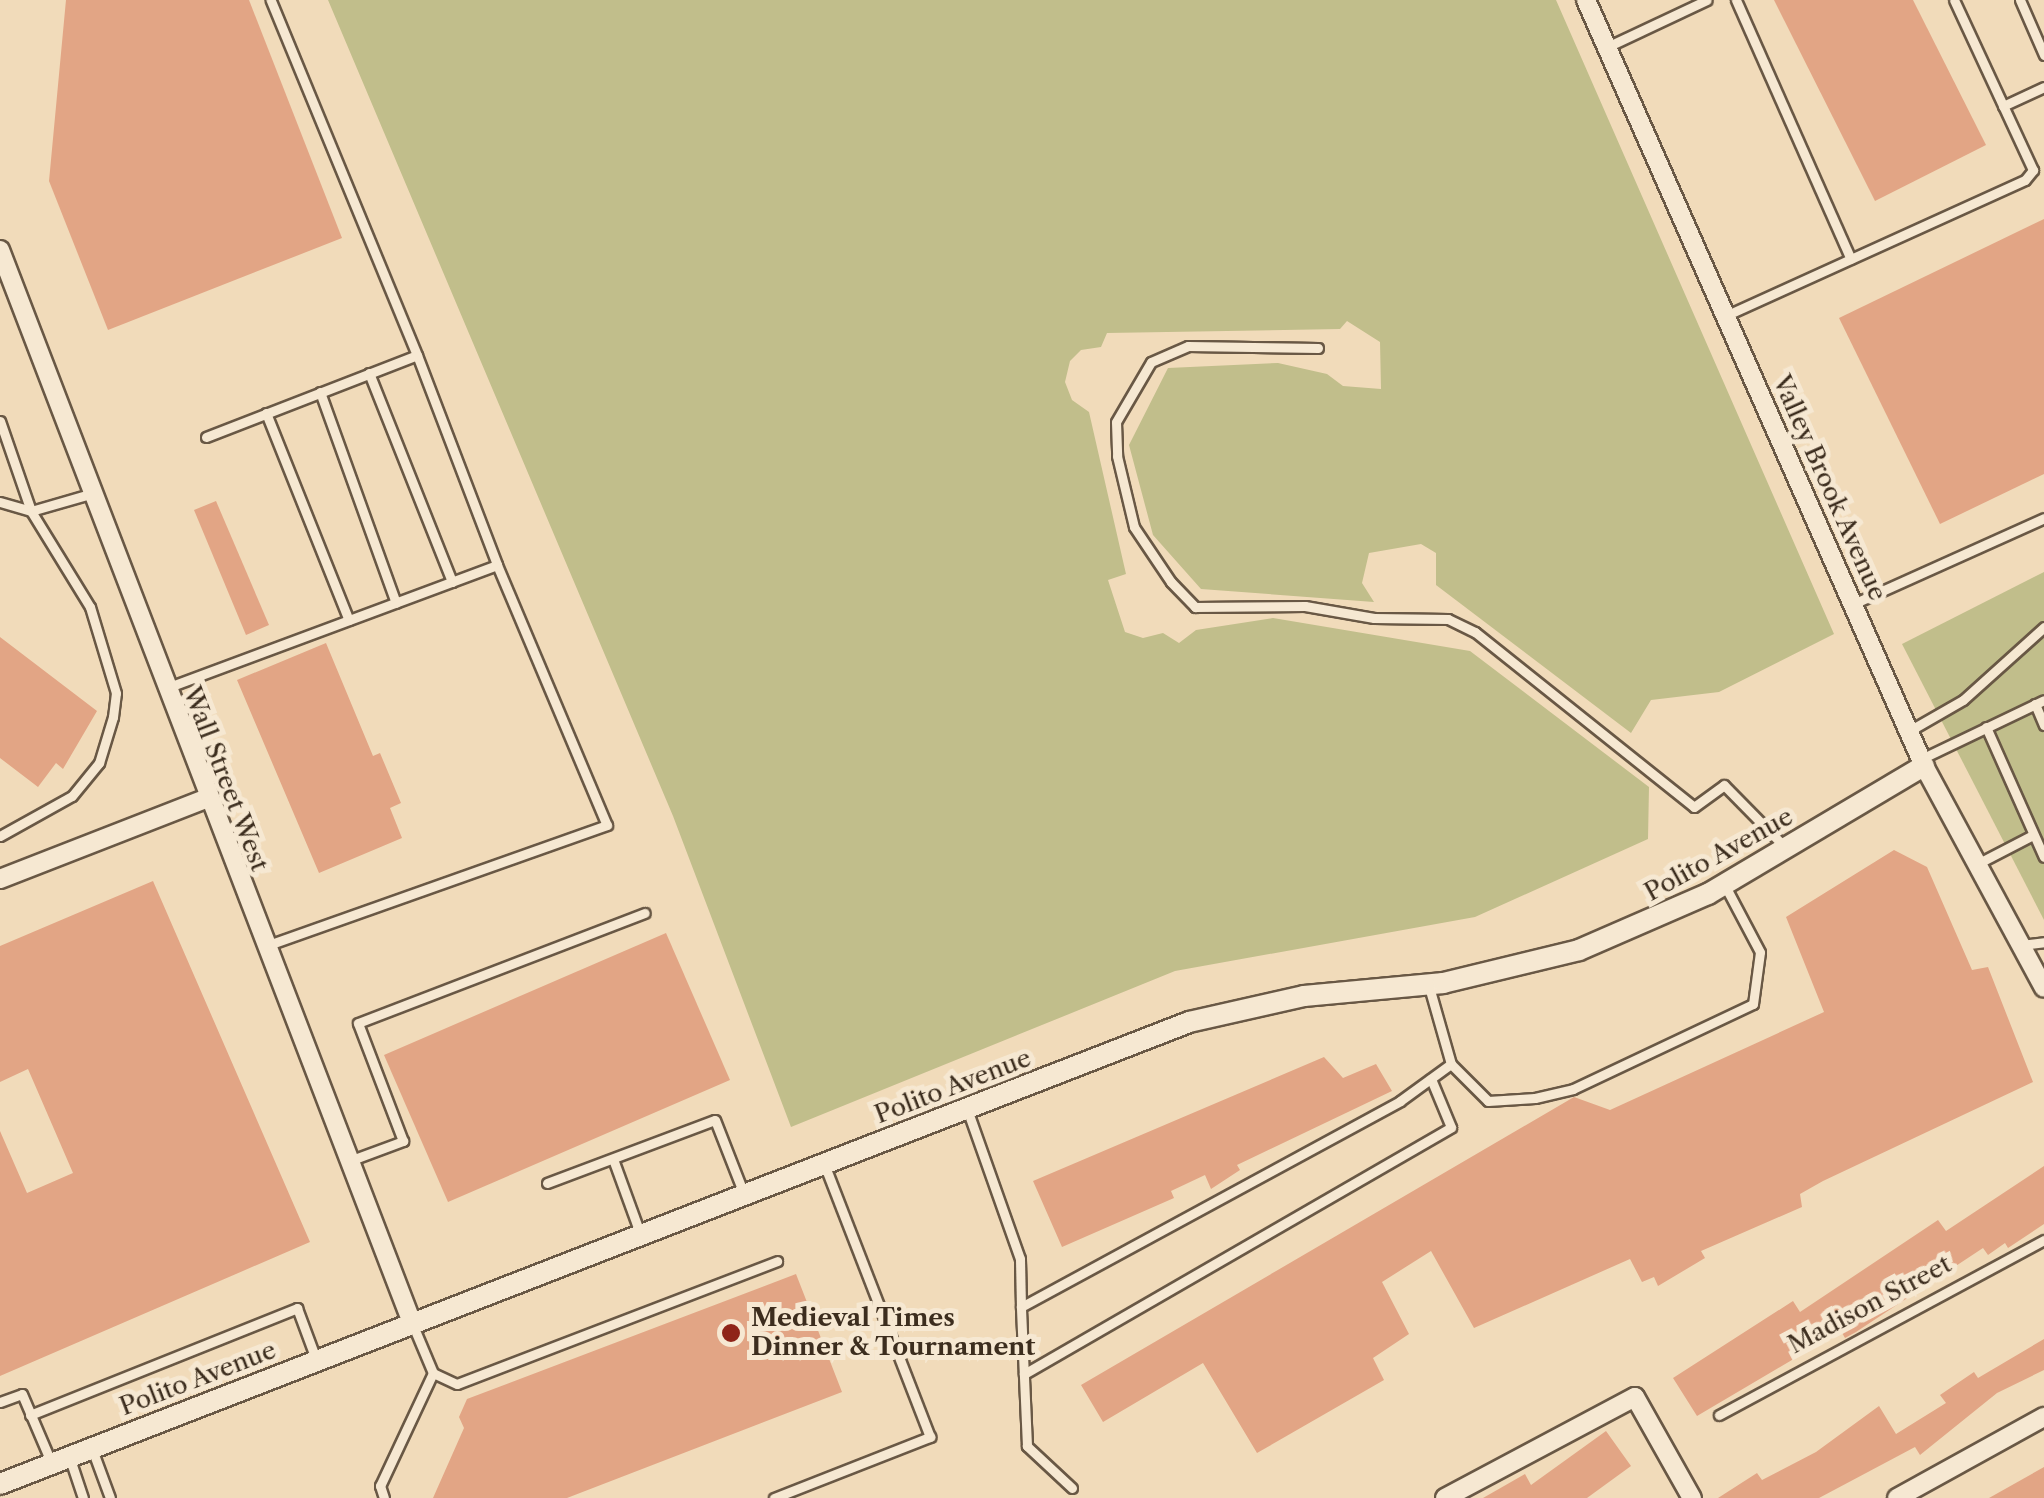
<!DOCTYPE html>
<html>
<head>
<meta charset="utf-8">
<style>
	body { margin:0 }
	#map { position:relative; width:2044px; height:1498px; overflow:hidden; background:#f1dbba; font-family:"Libre Caslon Text",serif }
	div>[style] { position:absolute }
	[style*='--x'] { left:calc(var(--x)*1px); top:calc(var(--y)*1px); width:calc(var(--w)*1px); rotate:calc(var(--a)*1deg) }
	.green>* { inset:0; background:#c1be8b }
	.building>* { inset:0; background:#e2a585 }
	.roads { filter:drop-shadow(2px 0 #695845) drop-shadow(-2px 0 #695845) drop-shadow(0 2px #695845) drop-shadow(0 -2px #695845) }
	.service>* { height:9px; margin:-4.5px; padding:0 4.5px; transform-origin:4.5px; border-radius:4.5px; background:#f6e8d2 }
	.minor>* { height:18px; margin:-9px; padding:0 9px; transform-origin:9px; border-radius:9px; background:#f6e8d2 }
	.tertiary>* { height:20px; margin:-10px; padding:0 10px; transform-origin:10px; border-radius:10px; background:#f6e8d2 }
	.dots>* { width:28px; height:28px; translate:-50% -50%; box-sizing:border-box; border:5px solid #f6e8d2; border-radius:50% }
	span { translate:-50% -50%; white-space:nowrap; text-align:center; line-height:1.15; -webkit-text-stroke:10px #f6e8d2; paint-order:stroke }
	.street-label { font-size:25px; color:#3c2d1e }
	.poi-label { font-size:25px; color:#3c2d1e; font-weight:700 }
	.left { translate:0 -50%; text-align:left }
</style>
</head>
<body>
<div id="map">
	<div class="green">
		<div style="clip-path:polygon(328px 0,1556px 0,1834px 634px,1719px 692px,1651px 700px,1631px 733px,1436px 585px,1436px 553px,1421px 544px,1369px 553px,1362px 583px,1374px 602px,1201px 589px,1153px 535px,1129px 445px,1168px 368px,1278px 363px,1327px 374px,1343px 386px,1381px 389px,1380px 342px,1347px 321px,1340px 329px,1107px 333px,1101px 347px,1081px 350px,1070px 361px,1065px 382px,1072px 400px,1089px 412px,1126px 574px,1108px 580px,1125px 632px,1143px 638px,1163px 633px,1179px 643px,1196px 630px,1273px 618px,1470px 651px,1649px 787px,1648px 839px,1475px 917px,1175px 971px,791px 1127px,673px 816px)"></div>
		<div style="clip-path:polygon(2044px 572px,2044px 920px,1902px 644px)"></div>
	</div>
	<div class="building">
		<div style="clip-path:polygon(66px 0,249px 0,342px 238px,108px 330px,49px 181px)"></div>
		<div style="clip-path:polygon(1774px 0,1913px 0,1986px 145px,1875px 201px)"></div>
		<div style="clip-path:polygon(2044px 219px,2044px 474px,1940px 524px,1839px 318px)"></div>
		<div style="clip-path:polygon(216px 501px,269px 625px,246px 635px,194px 510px)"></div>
		<div style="clip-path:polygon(0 637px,97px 711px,63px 769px,56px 763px,38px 787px,0 758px)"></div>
		<div style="clip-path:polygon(326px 643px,373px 756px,380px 753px,401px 803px,390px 808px,402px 838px,319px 873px,237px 680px)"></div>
		<div style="clip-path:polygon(1894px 850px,1927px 867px,1972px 970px,1988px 967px,2033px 1082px,1823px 1181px,1800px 1194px,1802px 1207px,1701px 1251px,1705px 1258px,1658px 1286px,1654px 1277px,1642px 1282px,1630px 1259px,1474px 1328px,1431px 1251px,1382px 1282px,1409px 1334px,1373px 1358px,1384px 1380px,1257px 1453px,1203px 1363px,1103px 1422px,1081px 1385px,1574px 1097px,1610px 1110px,1824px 1012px,1786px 917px)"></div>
		<div style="clip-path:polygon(153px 881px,310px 1242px,0 1376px,0 1131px,27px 1193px,73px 1173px,28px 1069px,0 1082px,0 946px)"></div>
		<div style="clip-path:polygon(666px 933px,730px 1080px,448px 1202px,384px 1055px)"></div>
		<div style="clip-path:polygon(1324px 1057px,1343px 1078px,1376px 1064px,1392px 1091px,1237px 1165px,1240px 1170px,1211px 1189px,1205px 1175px,1171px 1191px,1174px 1198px,1062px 1247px,1033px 1181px)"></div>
		<div style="clip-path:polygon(2044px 1166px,2044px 1224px,2008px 1248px,2005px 1243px,1988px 1255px,1983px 1248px,1856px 1332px,1845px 1338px,1841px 1331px,1697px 1416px,1673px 1378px,1793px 1301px,1800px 1312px,1938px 1220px,1946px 1231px)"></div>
		<div style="clip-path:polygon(796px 1274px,842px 1392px,567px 1498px,433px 1498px,464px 1428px,459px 1417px,467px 1399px)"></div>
		<div style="clip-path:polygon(2044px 1339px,2044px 1370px,1997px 1393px,1920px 1455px,1915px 1447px,1819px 1498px,1718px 1498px,1757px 1473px,1762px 1480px,1816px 1452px,1879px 1406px,1896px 1434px,1946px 1403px,1940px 1395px,1974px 1372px,1978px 1378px)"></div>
		<div style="clip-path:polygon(1606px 1431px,1631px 1466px,1587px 1498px,1483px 1498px,1525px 1474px,1531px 1485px)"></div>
		<div style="clip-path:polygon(2044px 1467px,2044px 1498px,1989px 1498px)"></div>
	</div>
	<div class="roads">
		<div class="service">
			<div style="--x:1736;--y:0;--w:283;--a:66.1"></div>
			<div style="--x:2020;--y:0;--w:60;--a:66.4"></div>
			<div style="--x:1607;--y:47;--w:110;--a:-25.2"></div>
			<div style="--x:2003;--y:106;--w:45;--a:-24.9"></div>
			<div style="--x:1725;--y:316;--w:329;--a:-24.4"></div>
			<div style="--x:2025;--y:180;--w:13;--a:-51"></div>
			<div style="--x:2033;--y:170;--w:187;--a:-114.9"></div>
			<div style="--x:1318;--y:348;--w:130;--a:-179.1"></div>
			<div style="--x:1188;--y:346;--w:40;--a:156.6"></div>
			<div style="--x:1151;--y:362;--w:69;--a:120.3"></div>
			<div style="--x:1116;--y:422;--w:34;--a:88"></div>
			<div style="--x:1117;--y:456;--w:73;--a:76.5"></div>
			<div style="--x:1134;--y:527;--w:66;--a:56.1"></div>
			<div style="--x:1171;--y:582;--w:35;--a:46"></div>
			<div style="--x:1195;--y:607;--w:110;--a:-0.5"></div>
			<div style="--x:1305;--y:606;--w:70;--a:9.9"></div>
			<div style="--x:1374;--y:618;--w:74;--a:0.8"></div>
			<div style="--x:1448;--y:619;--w:30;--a:26"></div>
			<div style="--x:1475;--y:632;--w:280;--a:38.6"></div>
			<div style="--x:1694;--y:807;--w:37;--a:-36"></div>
			<div style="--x:1724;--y:785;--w:86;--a:45.5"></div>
			<div style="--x:417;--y:355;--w:225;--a:69.1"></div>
			<div style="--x:369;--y:373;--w:225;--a:68.3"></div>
			<div style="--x:320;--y:392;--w:224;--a:70.2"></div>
			<div style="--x:266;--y:413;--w:223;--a:68.2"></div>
			<div style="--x:0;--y:421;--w:95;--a:71"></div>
			<div style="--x:206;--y:437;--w:226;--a:-21.2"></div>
			<div style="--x:417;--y:355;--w:384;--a:-112.4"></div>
			<div style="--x:0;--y:502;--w:32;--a:16"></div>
			<div style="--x:1853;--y:604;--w:209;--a:-24.2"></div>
			<div style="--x:169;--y:687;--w:350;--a:-20.4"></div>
			<div style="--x:497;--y:565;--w:282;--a:67.1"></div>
			<div style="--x:607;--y:825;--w:363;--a:160.5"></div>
			<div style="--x:2035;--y:704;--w:23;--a:67"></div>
			<div style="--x:1986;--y:727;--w:142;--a:66"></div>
			<div style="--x:1909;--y:731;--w:62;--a:-29.9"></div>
			<div style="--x:1963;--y:700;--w:109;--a:-42"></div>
			<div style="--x:1921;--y:759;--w:136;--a:-25.6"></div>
			<div style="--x:0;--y:836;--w:82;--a:-29.1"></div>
			<div style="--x:72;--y:796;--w:43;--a:-50.7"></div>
			<div style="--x:99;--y:763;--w:48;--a:-73.1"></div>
			<div style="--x:113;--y:717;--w:24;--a:-83"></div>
			<div style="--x:116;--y:693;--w:90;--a:-106.8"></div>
			<div style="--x:90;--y:607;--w:113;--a:-121.6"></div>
			<div style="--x:31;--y:511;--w:61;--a:-16.1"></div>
			<div style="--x:1977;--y:864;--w:63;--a:-27.4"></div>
			<div style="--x:2021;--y:945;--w:23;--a:-7"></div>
			<div style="--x:1451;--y:1064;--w:52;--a:45"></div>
			<div style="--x:1488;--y:1101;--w:47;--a:-3.7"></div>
			<div style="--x:1535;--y:1098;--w:39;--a:-13"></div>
			<div style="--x:1573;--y:1089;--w:199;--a:-25.3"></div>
			<div style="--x:1753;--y:1004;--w:52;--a:-82.3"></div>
			<div style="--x:1760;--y:952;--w:77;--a:-117.9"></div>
			<div style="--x:967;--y:1109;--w:159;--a:70.5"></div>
			<div style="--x:1020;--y:1259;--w:48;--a:88.8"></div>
			<div style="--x:613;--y:1159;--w:82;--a:70"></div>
			<div style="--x:349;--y:1161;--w:58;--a:-20.3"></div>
			<div style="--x:403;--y:1141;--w:126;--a:-110.9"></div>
			<div style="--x:358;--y:1023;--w:307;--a:-21"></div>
			<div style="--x:547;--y:1183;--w:179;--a:-20.6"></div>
			<div style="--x:715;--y:1120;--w:79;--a:68.6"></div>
			<div style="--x:433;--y:1373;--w:26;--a:25"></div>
			<div style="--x:457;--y:1384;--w:343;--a:-21"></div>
			<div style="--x:1024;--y:1374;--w:493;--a:-30"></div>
			<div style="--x:1451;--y:1127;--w:52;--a:-112.6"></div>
			<div style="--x:0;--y:1402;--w:23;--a:-20"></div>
			<div style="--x:22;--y:1394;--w:74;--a:66.9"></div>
			<div style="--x:30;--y:1415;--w:288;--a:-21.8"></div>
			<div style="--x:297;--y:1308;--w:54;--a:69.6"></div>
			<div style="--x:1719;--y:1415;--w:369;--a:-28.3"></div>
			<div style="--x:92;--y:1449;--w:52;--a:69.8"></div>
			<div style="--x:70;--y:1459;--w:41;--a:71.6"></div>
			<div style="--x:1072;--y:1488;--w:62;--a:-137"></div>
			<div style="--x:1027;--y:1446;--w:139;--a:-92.5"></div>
			<div style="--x:1021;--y:1307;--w:431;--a:-28.5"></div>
			<div style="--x:1400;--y:1101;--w:63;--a:-36"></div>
			<div style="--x:1451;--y:1064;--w:80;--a:-105.9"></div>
			<div style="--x:384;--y:1498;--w:13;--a:-108"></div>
			<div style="--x:380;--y:1486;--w:125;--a:-64.9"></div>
			<div style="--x:433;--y:1373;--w:54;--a:-112.8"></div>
			<div style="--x:774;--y:1498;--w:168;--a:-21.4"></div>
			<div style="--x:930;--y:1437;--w:291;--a:-111.2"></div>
		</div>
		<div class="minor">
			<div style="--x:1586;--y:0;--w:837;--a:66.19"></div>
			<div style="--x:1924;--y:766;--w:252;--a:61.6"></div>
			<div style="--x:0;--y:250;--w:1149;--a:68.99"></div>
			<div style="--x:0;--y:879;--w:223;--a:-21.3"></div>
			<div style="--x:1445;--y:1498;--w:215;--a:-28"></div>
			<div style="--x:1635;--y:1397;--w:116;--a:60.6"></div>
			<div style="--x:1897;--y:1498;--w:168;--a:-28.9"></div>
		</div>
		<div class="tertiary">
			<div style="--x:0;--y:1484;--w:1276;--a:-21.23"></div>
			<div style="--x:1189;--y:1022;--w:118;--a:-12.7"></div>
			<div style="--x:1304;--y:996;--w:140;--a:-5.3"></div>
			<div style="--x:1443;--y:983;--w:140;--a:-13.6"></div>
			<div style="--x:1579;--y:950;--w:141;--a:-23.5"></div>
			<div style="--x:1708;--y:894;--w:251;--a:-30.7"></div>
		</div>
	</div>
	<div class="dots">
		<div style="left:731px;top:1333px;background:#8f2418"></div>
	</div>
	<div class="street-label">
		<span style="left:1829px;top:488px;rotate:66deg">Valley Brook Avenue</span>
		<span style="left:225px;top:779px;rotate:69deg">Wall Street West</span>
		<span style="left:1719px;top:855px;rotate:-29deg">Polito Avenue</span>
		<span style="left:953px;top:1087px;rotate:-21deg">Polito Avenue</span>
		<span style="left:1870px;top:1305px;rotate:-28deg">Madison Street</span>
		<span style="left:198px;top:1379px;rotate:-21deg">Polito Avenue</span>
	</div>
	<div class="poi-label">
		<span class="left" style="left:751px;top:1333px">Medieval Times<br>Dinner &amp; Tournament</span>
	</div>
</div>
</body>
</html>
